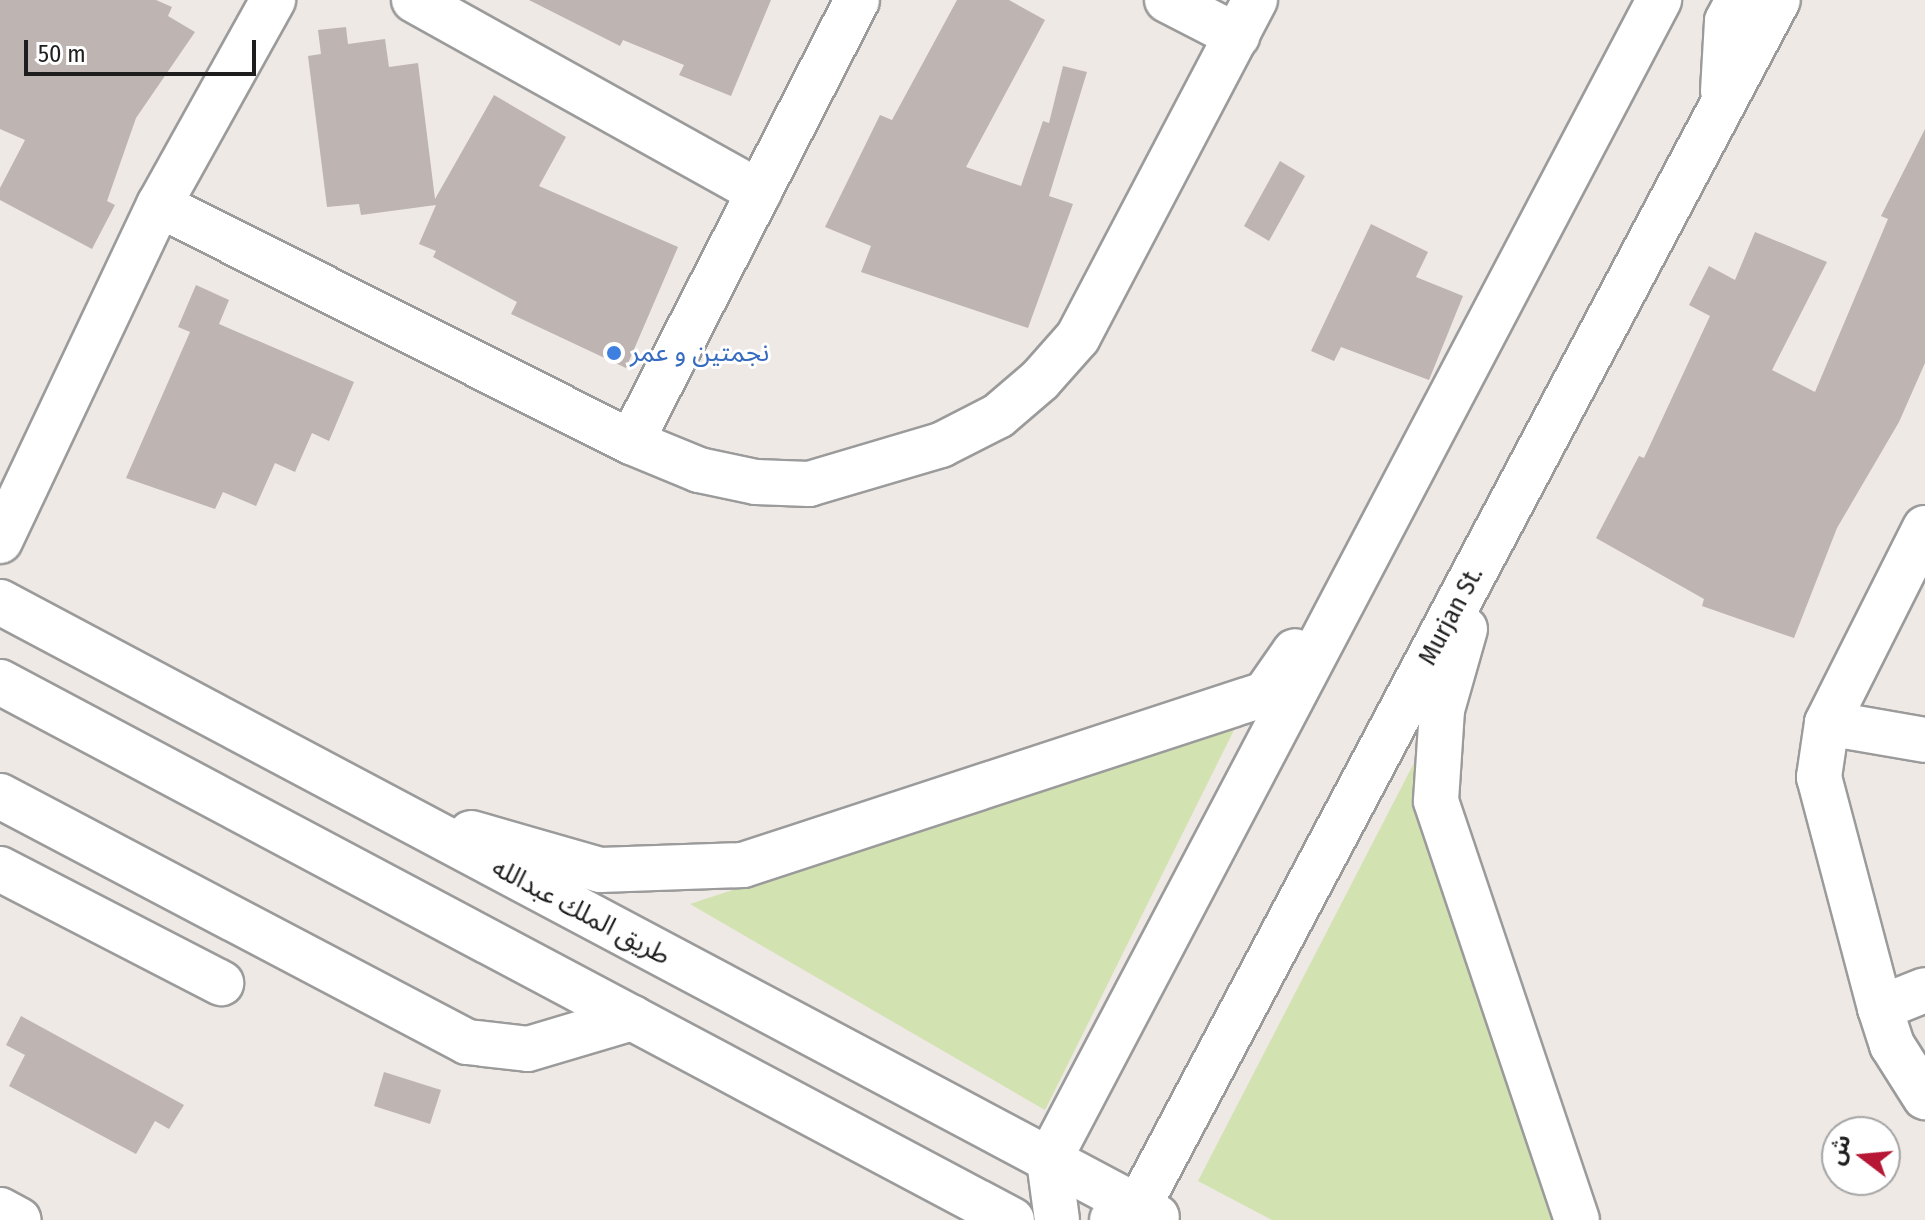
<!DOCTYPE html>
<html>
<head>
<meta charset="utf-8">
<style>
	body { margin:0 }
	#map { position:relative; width:1925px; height:1220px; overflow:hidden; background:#eee9e5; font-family:"Fira Sans Condensed","Noto Sans Arabic",sans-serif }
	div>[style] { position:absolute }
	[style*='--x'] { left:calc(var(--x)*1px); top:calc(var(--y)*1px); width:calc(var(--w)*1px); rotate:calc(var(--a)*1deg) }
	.grass>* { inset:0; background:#d2e2b0 }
	.building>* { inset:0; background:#beb4b2 }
	.roads { filter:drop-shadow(2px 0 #9b9b9b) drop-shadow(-2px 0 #9b9b9b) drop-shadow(0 2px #9b9b9b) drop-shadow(0 -2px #9b9b9b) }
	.minor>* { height:44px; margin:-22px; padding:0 22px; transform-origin:22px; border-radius:22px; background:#fff }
	.dots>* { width:22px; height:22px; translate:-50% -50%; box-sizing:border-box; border:4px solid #fff; border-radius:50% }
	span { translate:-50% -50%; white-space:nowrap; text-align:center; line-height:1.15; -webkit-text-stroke:6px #fff; paint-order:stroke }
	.shop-label { font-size:26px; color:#366cbe }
	.left { translate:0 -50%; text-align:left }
	.street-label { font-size:26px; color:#1e1e1e }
	.north { position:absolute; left:1821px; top:1116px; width:80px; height:80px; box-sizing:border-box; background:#fff; border:2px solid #a5a5a5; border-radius:50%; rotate:286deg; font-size:22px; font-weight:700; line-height:32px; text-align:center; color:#1e1e1e }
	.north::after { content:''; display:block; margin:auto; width:28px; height:36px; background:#b51735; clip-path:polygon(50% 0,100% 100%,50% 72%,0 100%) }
	.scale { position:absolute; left:24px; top:40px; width:232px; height:36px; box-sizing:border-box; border:4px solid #1e1e1e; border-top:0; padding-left:10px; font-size:24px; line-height:28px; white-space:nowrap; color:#1e1e1e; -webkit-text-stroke:6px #fff; paint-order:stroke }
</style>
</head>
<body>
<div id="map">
	<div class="grass">
		<div style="clip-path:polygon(1237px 724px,1045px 1110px,690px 904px)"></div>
		<div style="clip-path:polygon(1415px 761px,1552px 1220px,1272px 1220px,1198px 1181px)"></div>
	</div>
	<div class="building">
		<div style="clip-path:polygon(0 0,156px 0,172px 7px,168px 16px,195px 32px,136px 118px,107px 201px,115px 205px,92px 249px,0 200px,0 188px,25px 140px,0 129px)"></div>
		<div style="clip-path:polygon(529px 0,771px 0,731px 96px,679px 75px,684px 65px,623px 40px,620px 46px)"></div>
		<div style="clip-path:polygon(957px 0,1009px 0,1045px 20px,966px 167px,1021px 186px,1043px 121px,1049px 123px,1063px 66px,1087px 72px,1049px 196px,1073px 204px,1028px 328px,861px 272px,871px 246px,825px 227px,880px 115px,892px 120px)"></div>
		<div style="clip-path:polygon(346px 27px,348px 44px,385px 39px,389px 67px,418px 63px,435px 199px,494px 95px,566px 137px,539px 186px,678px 247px,626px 368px,511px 314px,517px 302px,433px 257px,436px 251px,419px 244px,436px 205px,361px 215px,359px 204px,327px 207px,308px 56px,321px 54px,318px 30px)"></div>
		<div style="clip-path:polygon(1925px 129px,1925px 363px,1899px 422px,1837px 528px,1794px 638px,1702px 606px,1704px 599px,1596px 538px,1639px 456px,1644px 458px,1710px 316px,1689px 305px,1709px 266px,1735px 280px,1755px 232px,1827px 262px,1772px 370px,1815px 392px,1888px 219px,1881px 216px)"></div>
		<div style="clip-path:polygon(1280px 161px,1305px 176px,1269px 241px,1244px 226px)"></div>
		<div style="clip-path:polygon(1371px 224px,1428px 252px,1416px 277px,1463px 296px,1429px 380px,1341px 347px,1334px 361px,1311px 351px)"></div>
		<div style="clip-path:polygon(196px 285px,229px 300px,219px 324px,354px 382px,329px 441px,312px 433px,295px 472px,275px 463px,256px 506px,223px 492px,215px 509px,126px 478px,190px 332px,178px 327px)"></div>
		<div style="clip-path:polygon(21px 1016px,184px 1105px,169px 1129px,155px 1121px,136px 1154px,9px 1086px,25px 1055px,6px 1045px)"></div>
		<div style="clip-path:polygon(384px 1072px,441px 1090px,430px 1124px,374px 1106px)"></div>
	</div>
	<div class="roads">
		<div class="minor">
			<div style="--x:414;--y:0;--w:395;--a:29.1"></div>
			<div style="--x:1167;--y:0;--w:79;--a:27.2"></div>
			<div style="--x:1723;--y:91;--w:70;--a:-86.7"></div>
			<div style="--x:1727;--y:21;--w:24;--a:-62"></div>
			<div style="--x:159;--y:205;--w:528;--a:26.66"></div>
			<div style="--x:631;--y:442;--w:74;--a:22.4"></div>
			<div style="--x:699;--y:470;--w:58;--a:11.9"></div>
			<div style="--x:756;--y:482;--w:53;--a:2.2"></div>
			<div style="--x:809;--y:484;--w:138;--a:-16.5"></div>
			<div style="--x:941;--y:445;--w:64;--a:-27"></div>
			<div style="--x:998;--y:416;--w:55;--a:-40.6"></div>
			<div style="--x:1040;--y:380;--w:57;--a:-48.5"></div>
			<div style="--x:1078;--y:337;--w:381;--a:-62.3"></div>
			<div style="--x:631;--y:442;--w:496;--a:-62.9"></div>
			<div style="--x:1925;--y:528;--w:218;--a:116.7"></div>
			<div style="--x:1827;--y:723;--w:55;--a:98.4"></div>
			<div style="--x:1819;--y:777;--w:239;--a:75.2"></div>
			<div style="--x:1880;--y:1008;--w:39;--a:72"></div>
			<div style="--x:1892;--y:1045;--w:62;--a:57.6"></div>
			<div style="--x:0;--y:541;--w:372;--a:-64.7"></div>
			<div style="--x:159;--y:205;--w:235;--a:-60.9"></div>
			<div style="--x:0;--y:602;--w:1310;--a:27.99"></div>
			<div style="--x:1465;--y:629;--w:84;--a:105.9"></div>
			<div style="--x:1442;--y:710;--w:91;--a:93.8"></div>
			<div style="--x:1436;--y:801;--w:442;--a:71.4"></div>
			<div style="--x:0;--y:682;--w:1146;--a:28"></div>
			<div style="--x:1827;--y:723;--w:99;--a:9.8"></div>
			<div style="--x:0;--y:796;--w:528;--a:27.78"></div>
			<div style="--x:467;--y:1042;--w:61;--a:6.5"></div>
			<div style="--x:528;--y:1049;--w:109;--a:-16.6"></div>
			<div style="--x:471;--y:833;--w:134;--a:16"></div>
			<div style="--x:600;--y:870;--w:143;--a:-2"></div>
			<div style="--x:743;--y:865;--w:549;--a:-18.14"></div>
			<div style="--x:1265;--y:694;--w:52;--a:-55.1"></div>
			<div style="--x:0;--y:869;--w:249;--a:27.3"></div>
			<div style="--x:1880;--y:1008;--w:48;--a:-21.8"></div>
			<div style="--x:0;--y:1210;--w:21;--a:28"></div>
			<div style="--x:1057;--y:1220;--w:61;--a:-97.6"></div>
			<div style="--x:1049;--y:1160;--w:1311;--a:-62.26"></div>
			<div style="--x:1112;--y:1220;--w:29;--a:-27"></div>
			<div style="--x:1138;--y:1207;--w:1366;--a:-62.07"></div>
		</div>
	</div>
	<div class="dots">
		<div style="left:614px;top:353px;background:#3f7fe0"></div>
	</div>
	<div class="shop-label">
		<span class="left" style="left:630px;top:353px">نجمتين و عمر</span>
	</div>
	<div class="street-label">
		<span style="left:1451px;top:616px;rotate:-62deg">Murjan St.</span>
		<span style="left:581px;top:912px;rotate:28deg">طريق الملك عبدالله</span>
	</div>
	<div class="north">ش</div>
	<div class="scale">50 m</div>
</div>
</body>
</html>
